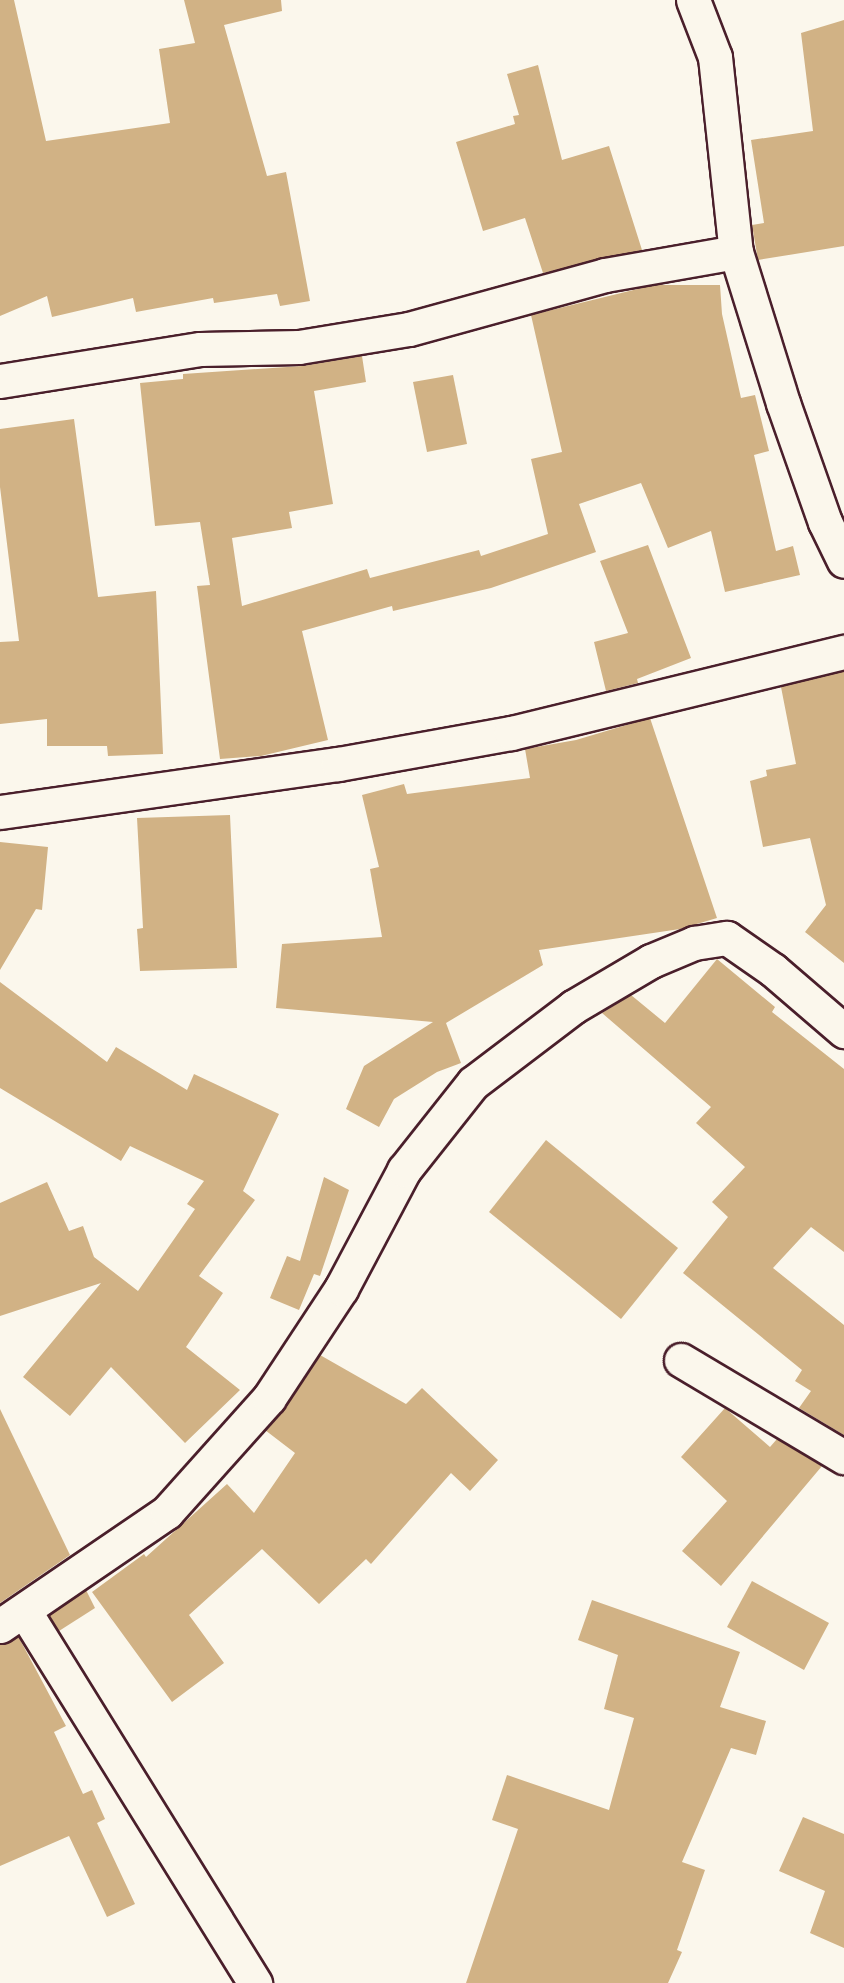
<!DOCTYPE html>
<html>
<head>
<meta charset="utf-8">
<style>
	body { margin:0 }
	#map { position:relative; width:844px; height:1983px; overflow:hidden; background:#fbf7ec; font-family:Mynerve,sans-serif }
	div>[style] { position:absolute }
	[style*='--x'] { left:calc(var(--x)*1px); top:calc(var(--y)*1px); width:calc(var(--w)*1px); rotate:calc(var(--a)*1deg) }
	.building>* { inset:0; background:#d1b285 }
	.roads { filter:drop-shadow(2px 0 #4a1f2b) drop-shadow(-2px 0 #4a1f2b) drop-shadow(0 2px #4a1f2b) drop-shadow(0 -2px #4a1f2b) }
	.street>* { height:33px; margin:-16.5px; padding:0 16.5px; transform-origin:16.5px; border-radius:16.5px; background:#fbf7ec }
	span { translate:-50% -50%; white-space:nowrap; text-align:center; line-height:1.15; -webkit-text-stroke:4.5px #fbf7ec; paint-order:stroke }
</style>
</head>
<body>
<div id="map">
	<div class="building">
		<div style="clip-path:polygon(0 0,14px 0,46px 141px,170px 123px,159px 49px,195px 43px,184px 0,281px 0,282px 11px,224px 25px,267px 176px,286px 172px,310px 301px,280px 306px,277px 294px,214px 303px,213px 298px,136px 312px,133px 298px,52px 317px,47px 296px,0 316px)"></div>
		<div style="clip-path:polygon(844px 20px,844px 246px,758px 260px,752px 225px,764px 223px,751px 140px,813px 131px,801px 33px)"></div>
		<div style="clip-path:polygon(538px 65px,562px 160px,609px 146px,642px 250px,543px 273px,525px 218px,483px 231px,456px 142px,515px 124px,513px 116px,519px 115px,507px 74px)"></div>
		<div style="clip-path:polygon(654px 285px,720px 285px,722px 314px,741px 398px,755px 395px,769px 451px,754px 455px,776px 551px,793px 546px,800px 575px,725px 592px,711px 531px,668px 548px,641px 483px,579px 504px,596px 552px,491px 588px,393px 611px,392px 606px,302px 631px,328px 740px,261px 756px,220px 759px,197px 586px,210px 585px,200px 522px,155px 526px,140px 383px,183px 379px,183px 374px,302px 366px,362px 356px,366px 382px,314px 391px,333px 504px,289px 512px,292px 528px,232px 538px,242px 606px,367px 569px,370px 578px,479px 550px,481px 556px,548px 534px,531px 459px,562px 452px,531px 315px)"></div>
		<div style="clip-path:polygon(453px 375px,467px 444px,427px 452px,413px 382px)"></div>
		<div style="clip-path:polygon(74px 419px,98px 597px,156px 591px,163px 754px,108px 756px,107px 746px,47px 746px,47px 719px,0 724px,0 642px,19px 641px,0 487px,0 429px)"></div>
		<div style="clip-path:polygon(648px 545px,691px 658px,637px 679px,638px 683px,606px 691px,594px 642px,628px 633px,600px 561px)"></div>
		<div style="clip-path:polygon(844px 671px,844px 963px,805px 932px,826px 905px,810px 838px,763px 847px,750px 781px,767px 776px,766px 770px,796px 764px,781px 687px)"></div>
		<div style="clip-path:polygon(650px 718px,717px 918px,680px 929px,539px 950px,543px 965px,446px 1023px,461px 1063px,437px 1072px,394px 1099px,379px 1127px,346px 1109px,364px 1066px,433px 1022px,276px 1008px,282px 944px,382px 937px,370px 869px,379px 867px,362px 795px,404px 784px,407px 794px,530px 778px,525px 749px,576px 740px)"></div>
		<div style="clip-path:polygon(230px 815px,237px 968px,140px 971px,137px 929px,143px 928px,137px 818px)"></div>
		<div style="clip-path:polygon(0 842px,48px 847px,42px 910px,36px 909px,0 970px)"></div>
		<div style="clip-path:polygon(717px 959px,775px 1007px,772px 1012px,844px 1069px,844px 1252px,811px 1227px,773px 1268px,844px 1325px,844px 1435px,799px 1408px,811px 1391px,795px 1381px,802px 1370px,683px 1273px,728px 1217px,712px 1202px,745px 1167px,696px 1123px,711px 1107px,602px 1013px,631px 995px,665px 1023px)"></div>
		<div style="clip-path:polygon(0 982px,107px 1062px,116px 1047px,187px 1090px,194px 1074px,279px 1114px,243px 1191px,255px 1200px,199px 1276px,223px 1293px,186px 1347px,240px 1390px,185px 1443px,111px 1367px,70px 1416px,23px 1377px,101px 1283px,0 1316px,0 1203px,47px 1182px,69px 1231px,83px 1226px,94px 1257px,138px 1291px,195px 1209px,187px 1204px,204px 1181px,130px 1146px,121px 1161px,0 1088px)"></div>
		<div style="clip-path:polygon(546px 1140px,678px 1248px,621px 1319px,489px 1212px)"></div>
		<div style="clip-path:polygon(324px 1177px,349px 1190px,320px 1276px,314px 1274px,299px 1310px,270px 1298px,287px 1256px,300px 1261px)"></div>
		<div style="clip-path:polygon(320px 1355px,406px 1404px,422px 1388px,498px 1460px,470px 1491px,451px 1473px,371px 1564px,366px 1559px,319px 1604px,262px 1549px,189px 1615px,224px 1663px,172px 1702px,92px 1592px,144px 1554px,146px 1557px,227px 1484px,254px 1513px,295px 1453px,265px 1430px)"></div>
		<div style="clip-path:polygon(725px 1408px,770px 1447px,777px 1439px,822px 1466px,721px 1586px,682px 1551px,727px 1501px,681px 1457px)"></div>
		<div style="clip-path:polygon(0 1409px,70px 1555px,0 1603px)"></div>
		<div style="clip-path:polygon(752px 1581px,829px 1623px,804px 1670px,727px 1627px)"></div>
		<div style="clip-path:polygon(86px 1590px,95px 1608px,59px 1631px,49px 1615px)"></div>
		<div style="clip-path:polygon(592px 1600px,740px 1652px,720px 1707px,766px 1721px,756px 1755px,731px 1748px,682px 1862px,705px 1870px,677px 1950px,682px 1952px,668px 1983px,466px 1983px,518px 1829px,492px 1820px,507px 1775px,609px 1810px,634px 1718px,604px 1709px,618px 1655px,578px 1640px)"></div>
		<div style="clip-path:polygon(18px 1636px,66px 1726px,54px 1732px,83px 1794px,92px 1790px,105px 1819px,97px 1823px,135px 1904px,107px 1917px,69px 1836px,0 1866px,0 1645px)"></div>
		<div style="clip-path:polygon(803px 1817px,844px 1834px,844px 1948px,810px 1933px,825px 1891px,779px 1871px)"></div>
	</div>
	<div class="roads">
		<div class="street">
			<div style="--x:693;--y:0;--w:61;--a:68.9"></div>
			<div style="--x:715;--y:57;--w:196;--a:83.9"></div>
			<div style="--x:736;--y:252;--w:158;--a:72.7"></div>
			<div style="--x:783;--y:403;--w:126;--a:70.6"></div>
			<div style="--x:825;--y:522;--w:43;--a:64"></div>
			<div style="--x:0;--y:381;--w:203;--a:-9.1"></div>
			<div style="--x:200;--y:349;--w:99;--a:-1.2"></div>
			<div style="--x:299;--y:347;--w:111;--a:-9.3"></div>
			<div style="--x:409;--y:329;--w:203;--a:-15.4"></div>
			<div style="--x:605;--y:275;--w:133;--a:-10"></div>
			<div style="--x:0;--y:812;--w:341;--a:-8.1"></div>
			<div style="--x:338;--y:764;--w:176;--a:-10.2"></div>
			<div style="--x:511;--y:733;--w:343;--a:-13.7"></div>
			<div style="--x:681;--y:1360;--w:190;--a:30.8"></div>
			<div style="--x:25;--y:1612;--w:437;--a:58.2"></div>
			<div style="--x:0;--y:1626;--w:202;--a:-34.3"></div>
			<div style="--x:167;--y:1512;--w:153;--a:-48.2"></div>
			<div style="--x:269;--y:1398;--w:131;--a:-56.6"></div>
			<div style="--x:341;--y:1289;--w:135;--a:-62.1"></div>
			<div style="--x:404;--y:1170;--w:111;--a:-51.6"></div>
			<div style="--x:473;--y:1083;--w:126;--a:-37.2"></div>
			<div style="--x:573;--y:1007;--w:91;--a:-30.5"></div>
			<div style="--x:651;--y:961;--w:47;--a:-22.7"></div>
			<div style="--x:694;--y:943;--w:33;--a:-9"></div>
			<div style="--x:727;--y:938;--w:56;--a:34.8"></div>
			<div style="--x:773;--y:970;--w:94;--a:40.7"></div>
		</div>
	</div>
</div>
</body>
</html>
